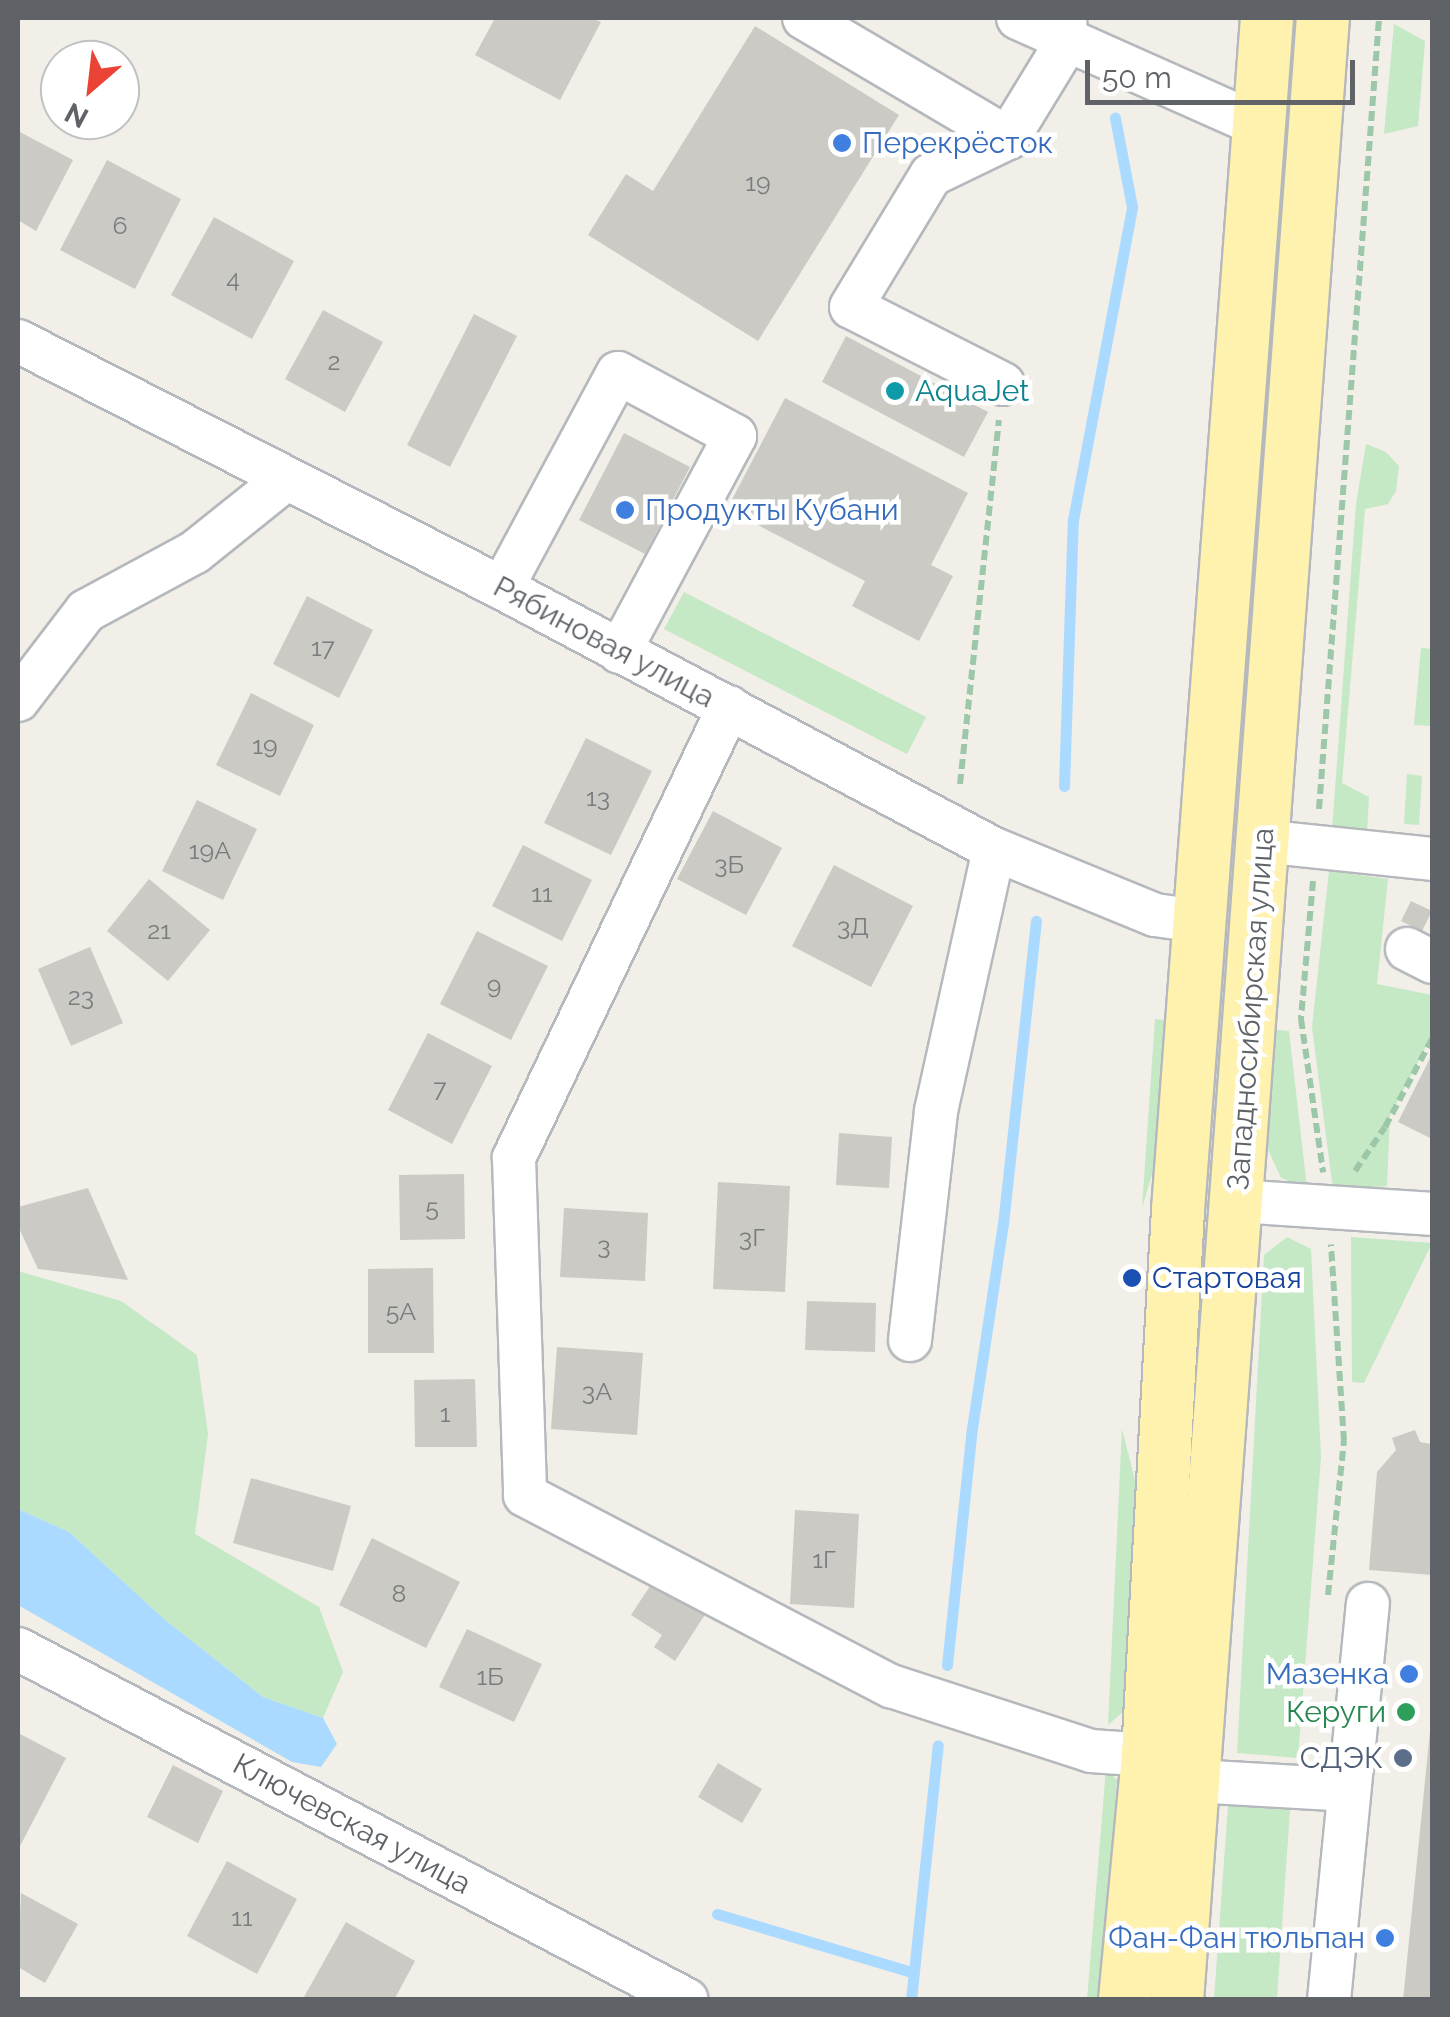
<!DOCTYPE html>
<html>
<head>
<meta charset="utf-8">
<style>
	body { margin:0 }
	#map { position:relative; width:1450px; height:2017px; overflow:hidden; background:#f1efe8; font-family:Raleway,sans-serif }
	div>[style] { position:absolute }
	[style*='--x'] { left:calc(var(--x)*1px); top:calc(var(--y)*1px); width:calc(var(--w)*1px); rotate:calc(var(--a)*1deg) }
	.green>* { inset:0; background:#c5e8c5 }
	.water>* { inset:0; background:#aadaff }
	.stream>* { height:11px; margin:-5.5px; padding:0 5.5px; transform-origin:5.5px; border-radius:5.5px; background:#aadaff }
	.building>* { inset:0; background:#cccac5 }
	.path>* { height:6px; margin-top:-3px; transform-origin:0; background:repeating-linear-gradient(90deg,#9cc7a9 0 10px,transparent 0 15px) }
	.roads { filter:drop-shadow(2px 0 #b5b8bc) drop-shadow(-2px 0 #b5b8bc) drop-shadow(0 2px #b5b8bc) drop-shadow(0 -2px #b5b8bc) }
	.minor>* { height:42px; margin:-21px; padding:0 21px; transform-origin:21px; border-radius:21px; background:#fff }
	.major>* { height:52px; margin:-26px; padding:0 26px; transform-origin:26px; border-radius:26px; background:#fff2af }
	.dots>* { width:28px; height:28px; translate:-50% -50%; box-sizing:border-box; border:5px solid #fff; border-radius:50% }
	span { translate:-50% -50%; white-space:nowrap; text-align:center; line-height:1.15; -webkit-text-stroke:9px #fff; paint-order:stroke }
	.number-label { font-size:25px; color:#7a7d7f }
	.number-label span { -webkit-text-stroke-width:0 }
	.shop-label { font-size:30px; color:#366cbe }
	.left { translate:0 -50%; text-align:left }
	.right { translate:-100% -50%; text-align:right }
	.culture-label { font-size:30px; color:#0d838f }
	.street-label { font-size:30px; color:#5f6368 }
	.transit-label { font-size:30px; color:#164399 }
	.leisure-label { font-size:30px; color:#27864d }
	.service-label { font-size:30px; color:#4e5e75 }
	.frame { position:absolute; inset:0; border:20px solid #5f6368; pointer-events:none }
	.north { position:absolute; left:40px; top:40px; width:100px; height:100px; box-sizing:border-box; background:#fff; border:2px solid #bfc1c3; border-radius:50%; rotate:208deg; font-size:28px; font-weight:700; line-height:40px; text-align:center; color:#5f6368 }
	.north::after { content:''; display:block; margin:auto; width:35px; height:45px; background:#ea4335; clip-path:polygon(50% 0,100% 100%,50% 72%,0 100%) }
	.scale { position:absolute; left:1085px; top:60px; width:270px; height:45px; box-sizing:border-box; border:5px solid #5f6368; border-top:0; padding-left:12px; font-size:30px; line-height:35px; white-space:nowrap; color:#5f6368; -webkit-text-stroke:8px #fff; paint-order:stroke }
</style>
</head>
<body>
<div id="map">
	<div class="green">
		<div style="clip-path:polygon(1394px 24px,1425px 41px,1418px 126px,1384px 134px)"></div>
		<div style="clip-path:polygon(1366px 444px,1386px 452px,1399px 466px,1396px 491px,1388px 504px,1365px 509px,1342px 783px,1369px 797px,1367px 833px,1332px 830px,1356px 504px)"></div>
		<div style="clip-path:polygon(684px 592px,926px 717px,907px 754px,664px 629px)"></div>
		<div style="clip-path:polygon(1421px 648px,1432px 649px,1432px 726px,1414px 725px)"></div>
		<div style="clip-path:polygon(1407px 774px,1422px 776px,1419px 825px,1404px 824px)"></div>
		<div style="clip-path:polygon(1329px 871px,1388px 879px,1377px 984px,1432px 995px,1432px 1035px,1390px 1116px,1387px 1186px,1333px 1190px,1312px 1027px)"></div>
		<div style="clip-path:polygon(1155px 1019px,1167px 1020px,1160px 1147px,1142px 1208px)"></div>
		<div style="clip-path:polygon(1276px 1030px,1289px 1031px,1307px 1188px,1281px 1178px,1267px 1147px)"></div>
		<div style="clip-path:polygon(1287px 1237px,1311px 1249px,1321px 1457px,1298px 1758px,1237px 1753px,1264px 1255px)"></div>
		<div style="clip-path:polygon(1351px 1237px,1432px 1243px,1364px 1383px,1352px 1382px)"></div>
		<div style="clip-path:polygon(18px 1271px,121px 1301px,197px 1355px,208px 1434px,195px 1534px,319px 1607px,343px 1672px,323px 1718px,263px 1697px,164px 1619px,69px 1532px,18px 1509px)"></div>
		<div style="clip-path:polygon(1122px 1429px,1138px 1492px,1124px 1711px,1108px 1725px)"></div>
		<div style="clip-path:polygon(1106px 1768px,1117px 1780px,1100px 1999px,1087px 2000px)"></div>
		<div style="clip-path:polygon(1228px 1806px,1290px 1810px,1277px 1999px,1214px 1999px)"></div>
	</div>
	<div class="water">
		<div style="clip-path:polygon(18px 1509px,69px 1532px,164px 1619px,263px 1697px,323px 1718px,337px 1744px,321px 1767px,292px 1762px,18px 1605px)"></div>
	</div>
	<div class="stream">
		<div style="--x:1064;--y:786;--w:266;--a:-88.1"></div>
		<div style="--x:1073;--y:520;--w:319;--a:-79.3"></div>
		<div style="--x:1132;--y:207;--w:91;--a:-100.8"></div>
		<div style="--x:947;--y:1665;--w:231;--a:-84"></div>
		<div style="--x:971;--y:1435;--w:213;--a:-81.4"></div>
		<div style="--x:1003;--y:1224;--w:305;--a:-83.8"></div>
		<div style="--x:717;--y:1914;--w:202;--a:16.6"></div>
		<div style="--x:911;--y:2000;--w:256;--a:-84"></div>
	</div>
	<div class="building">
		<div style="clip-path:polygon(495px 18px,591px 18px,601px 22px,560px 100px,475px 55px)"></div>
		<div style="clip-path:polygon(755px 26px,899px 115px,758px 341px,588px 235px,626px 174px,653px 191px)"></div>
		<div style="clip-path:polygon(18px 131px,73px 160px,36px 231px,18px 220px)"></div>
		<div style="clip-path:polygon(107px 160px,181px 199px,135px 289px,60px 250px)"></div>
		<div style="clip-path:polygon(214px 217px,294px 261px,252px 339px,171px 295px)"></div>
		<div style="clip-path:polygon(323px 310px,383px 342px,345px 412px,285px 379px)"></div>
		<div style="clip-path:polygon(474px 314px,517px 336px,450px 467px,407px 445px)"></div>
		<div style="clip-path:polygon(846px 336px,988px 412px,964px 457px,822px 382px)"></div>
		<div style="clip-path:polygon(785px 398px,968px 493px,931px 565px,953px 576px,919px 641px,852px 606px,865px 581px,727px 509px)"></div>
		<div style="clip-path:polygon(624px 433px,690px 467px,645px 554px,579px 520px)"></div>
		<div style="clip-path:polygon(307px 596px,373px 630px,339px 698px,273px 664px)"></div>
		<div style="clip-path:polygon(251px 693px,314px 725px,280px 796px,216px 765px)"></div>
		<div style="clip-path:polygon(586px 738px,652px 771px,611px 855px,544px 823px)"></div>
		<div style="clip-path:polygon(197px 800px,257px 829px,223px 900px,162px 871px)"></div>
		<div style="clip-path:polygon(713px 811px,782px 848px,746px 915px,677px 879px)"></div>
		<div style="clip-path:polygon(523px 845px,592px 880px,562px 941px,492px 906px)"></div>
		<div style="clip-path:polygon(834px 865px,913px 906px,871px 987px,792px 946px)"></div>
		<div style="clip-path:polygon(149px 879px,210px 930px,168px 981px,107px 931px)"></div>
		<div style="clip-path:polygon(1411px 901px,1432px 911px,1422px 931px,1401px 921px)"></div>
		<div style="clip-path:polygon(477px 931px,548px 966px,511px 1040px,440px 1004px)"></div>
		<div style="clip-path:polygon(90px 947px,123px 1023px,71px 1046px,38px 969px)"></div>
		<div style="clip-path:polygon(428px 1033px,492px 1066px,452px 1144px,388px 1110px)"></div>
		<div style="clip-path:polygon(1432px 1054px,1432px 1139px,1398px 1122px)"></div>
		<div style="clip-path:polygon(839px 1133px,892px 1137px,889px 1188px,836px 1185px)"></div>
		<div style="clip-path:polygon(464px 1174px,465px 1239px,400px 1240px,399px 1175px)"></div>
		<div style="clip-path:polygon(718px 1182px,790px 1186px,785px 1292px,713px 1289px)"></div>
		<div style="clip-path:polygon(88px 1188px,128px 1280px,38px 1269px,18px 1226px,18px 1207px)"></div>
		<div style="clip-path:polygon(564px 1208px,648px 1213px,645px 1281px,560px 1277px)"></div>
		<div style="clip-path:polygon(433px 1268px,434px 1353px,368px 1353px,368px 1269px)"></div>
		<div style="clip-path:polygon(807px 1301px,876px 1303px,875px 1352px,805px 1350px)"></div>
		<div style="clip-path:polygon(557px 1347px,643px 1353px,637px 1435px,551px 1429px)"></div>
		<div style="clip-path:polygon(475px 1379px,477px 1447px,415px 1447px,414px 1380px)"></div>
		<div style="clip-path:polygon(1415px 1430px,1420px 1442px,1432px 1444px,1432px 1575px,1369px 1570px,1377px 1472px,1396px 1450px,1392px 1438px)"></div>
		<div style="clip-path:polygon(251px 1478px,351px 1506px,333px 1571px,233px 1543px)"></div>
		<div style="clip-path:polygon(795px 1510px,859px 1514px,854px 1608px,790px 1604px)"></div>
		<div style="clip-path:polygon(372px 1538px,460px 1582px,426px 1648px,339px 1605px)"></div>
		<div style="clip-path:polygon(654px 1580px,706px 1613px,675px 1661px,654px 1647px,662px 1635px,631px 1615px)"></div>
		<div style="clip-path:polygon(467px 1629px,542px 1664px,514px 1722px,439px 1687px)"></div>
		<div style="clip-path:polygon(1430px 1731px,1432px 2000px,1403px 2000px)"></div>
		<div style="clip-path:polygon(18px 1733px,66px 1758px,18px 1850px)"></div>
		<div style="clip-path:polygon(718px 1763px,762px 1789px,742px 1823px,698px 1797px)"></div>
		<div style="clip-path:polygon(173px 1765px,223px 1791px,198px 1843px,147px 1817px)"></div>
		<div style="clip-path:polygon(227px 1861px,297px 1899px,257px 1974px,187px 1936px)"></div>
		<div style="clip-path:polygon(21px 1893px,78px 1924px,45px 1983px,18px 1967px)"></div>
		<div style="clip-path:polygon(346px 1922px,415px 1961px,394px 2000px,304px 1997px)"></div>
	</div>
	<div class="path">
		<div style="--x:960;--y:784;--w:366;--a:-83.9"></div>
		<div style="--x:1319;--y:809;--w:793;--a:-85.66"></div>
		<div style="--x:1313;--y:881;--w:139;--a:95"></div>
		<div style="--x:1301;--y:1019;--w:155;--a:81.8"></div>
		<div style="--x:1355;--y:1171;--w:53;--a:-55.7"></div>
		<div style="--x:1385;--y:1127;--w:100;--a:-61.9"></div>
		<div style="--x:1328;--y:1595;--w:155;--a:-84.1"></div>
		<div style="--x:1344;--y:1441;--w:197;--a:-93.8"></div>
	</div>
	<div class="roads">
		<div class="minor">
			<div style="--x:804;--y:18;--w:237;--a:30.5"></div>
			<div style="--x:1018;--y:18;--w:266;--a:24"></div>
			<div style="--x:18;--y:341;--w:543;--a:27.04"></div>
			<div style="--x:502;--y:588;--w:557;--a:27.95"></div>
			<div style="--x:994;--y:849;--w:174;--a:22.3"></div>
			<div style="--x:1155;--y:915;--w:43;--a:7.9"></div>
			<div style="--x:1003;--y:384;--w:170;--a:-153.1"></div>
			<div style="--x:851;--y:307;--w:154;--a:-58.8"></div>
			<div style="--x:931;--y:175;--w:85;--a:-25.7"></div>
			<div style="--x:1008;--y:138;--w:111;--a:-58.6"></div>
			<div style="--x:1066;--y:43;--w:25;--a:-92"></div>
			<div style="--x:502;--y:588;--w:244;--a:-61.7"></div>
			<div style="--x:618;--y:373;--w:133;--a:28.3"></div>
			<div style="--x:735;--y:436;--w:245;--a:118.2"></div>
			<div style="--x:18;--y:700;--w:112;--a:-52.6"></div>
			<div style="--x:86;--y:611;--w:124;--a:-28.4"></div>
			<div style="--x:195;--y:552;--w:115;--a:-38.7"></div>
			<div style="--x:729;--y:707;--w:500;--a:115.5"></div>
			<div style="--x:514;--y:1158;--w:337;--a:88.1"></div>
			<div style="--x:525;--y:1495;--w:413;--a:27.6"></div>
			<div style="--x:891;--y:1686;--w:210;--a:18"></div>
			<div style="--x:1091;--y:1751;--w:57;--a:4"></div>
			<div style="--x:1262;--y:841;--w:171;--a:6"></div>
			<div style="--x:1407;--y:949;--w:28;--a:27"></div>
			<div style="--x:1237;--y:1201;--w:195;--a:3.8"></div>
			<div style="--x:910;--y:1340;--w:230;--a:-83.5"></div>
			<div style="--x:936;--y:1111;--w:268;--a:-77.5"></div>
			<div style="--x:18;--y:1649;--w:755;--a:27.68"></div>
			<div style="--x:1193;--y:1781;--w:154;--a:3.3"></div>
			<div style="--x:1329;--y:2000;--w:398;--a:-84.4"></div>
		</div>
		<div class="major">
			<div style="--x:1125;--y:2000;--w:246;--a:-84.6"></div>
			<div style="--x:1148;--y:1755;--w:546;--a:-86.85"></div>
			<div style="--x:1178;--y:1210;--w:1195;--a:-85.73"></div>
			<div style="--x:1177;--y:2000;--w:1987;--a:-85.79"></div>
		</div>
	</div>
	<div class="dots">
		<div style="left:842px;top:143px;background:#3f7fe0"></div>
		<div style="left:895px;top:391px;background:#0f9aa8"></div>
		<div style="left:625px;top:510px;background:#3f7fe0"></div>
		<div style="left:1132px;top:1278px;background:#1a4fb4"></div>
		<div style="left:1409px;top:1674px;background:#3f7fe0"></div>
		<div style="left:1406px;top:1712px;background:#2e9e5b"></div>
		<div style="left:1403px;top:1758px;background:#5c6f8a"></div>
		<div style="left:1385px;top:1938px;background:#3f7fe0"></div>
	</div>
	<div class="number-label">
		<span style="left:758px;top:182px">19</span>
		<span style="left:120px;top:225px">6</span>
		<span style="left:233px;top:278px">4</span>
		<span style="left:334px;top:361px">2</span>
		<span style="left:323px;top:647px">17</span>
		<span style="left:265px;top:745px">19</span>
		<span style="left:598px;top:797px">13</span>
		<span style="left:210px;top:850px">19А</span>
		<span style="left:729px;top:864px">3Б</span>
		<span style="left:542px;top:893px">11</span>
		<span style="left:853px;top:926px">3Д</span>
		<span style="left:159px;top:930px">21</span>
		<span style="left:494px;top:985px">9</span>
		<span style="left:81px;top:996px">23</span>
		<span style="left:440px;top:1088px">7</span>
		<span style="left:432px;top:1207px">5</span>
		<span style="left:752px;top:1237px">3Г</span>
		<span style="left:604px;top:1245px">3</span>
		<span style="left:401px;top:1311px">5А</span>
		<span style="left:597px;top:1391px">3А</span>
		<span style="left:445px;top:1413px">1</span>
		<span style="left:824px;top:1559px">1Г</span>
		<span style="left:399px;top:1593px">8</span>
		<span style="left:490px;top:1676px">1Б</span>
		<span style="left:242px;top:1917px">11</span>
	</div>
	<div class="shop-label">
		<span class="left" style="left:862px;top:143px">Перекрёсток</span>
		<span class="left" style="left:645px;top:510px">Продукты Кубани</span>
		<span class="right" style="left:1389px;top:1674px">Мазенка</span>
		<span class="right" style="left:1365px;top:1938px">Фан-Фан тюльпан</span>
	</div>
	<div class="culture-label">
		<span class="left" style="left:915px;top:391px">AquaJet</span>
	</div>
	<div class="street-label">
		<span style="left:604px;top:642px;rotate:28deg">Рябиновая улица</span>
		<span style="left:1251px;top:1009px;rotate:-86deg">Западносибирская улица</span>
		<span style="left:352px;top:1824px;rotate:28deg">Ключевская улица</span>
	</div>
	<div class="transit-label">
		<span class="left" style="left:1152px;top:1278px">Стартовая</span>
	</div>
	<div class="leisure-label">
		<span class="right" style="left:1386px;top:1712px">Керуги</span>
	</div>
	<div class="service-label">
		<span class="right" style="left:1383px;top:1758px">СДЭК</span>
	</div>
	<div class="frame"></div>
	<div class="north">N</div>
	<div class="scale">50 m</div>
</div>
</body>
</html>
